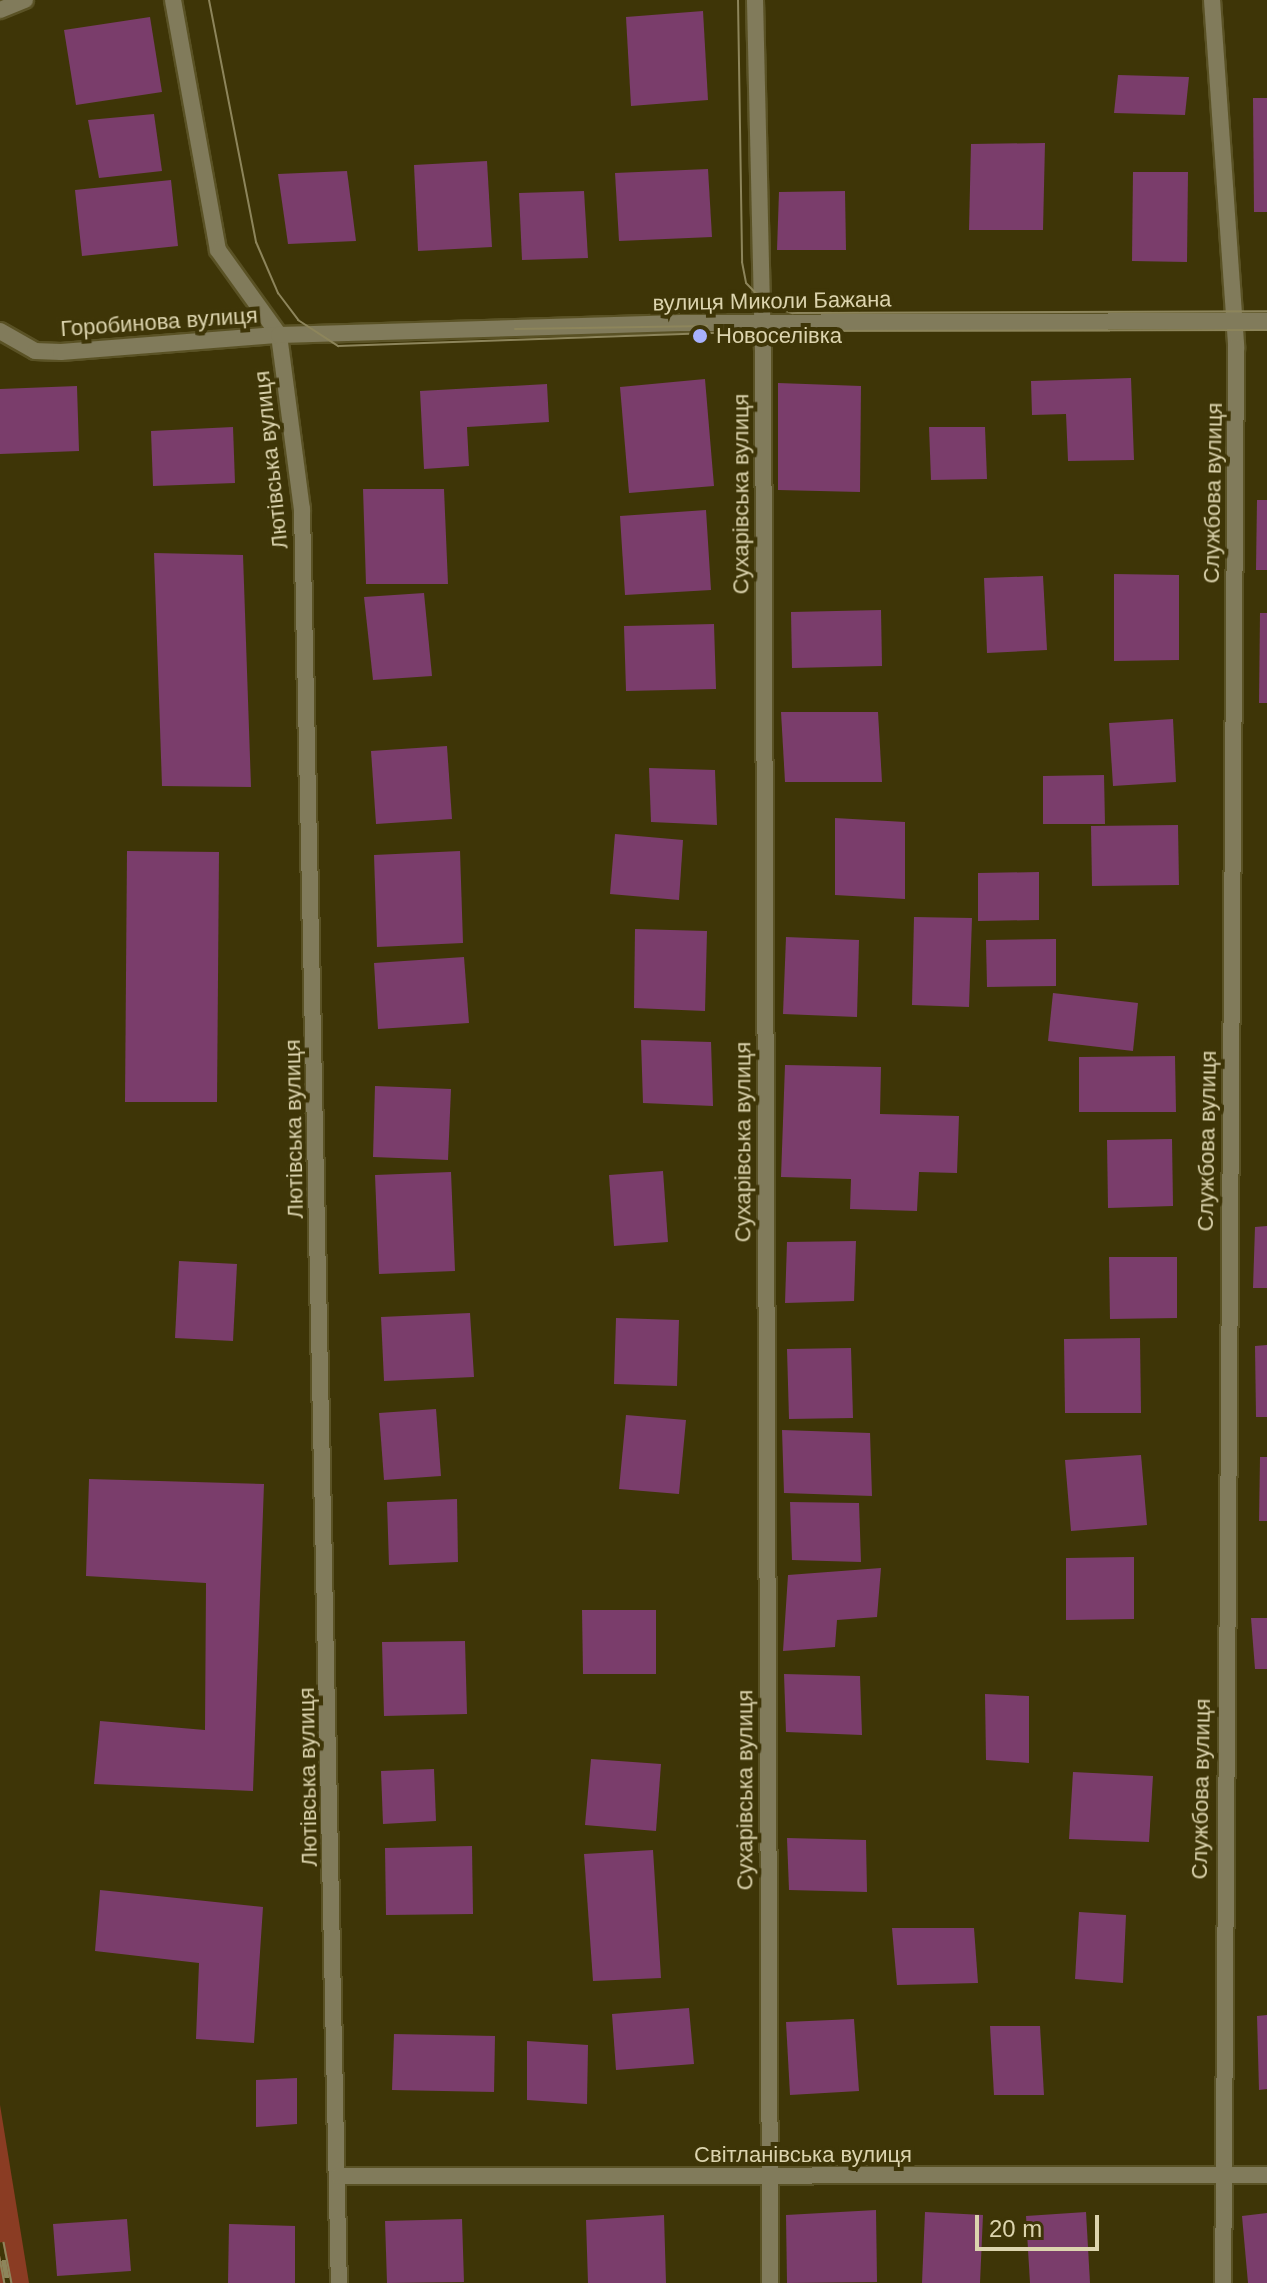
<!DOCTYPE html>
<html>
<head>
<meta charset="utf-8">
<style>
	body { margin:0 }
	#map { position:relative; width:1267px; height:2283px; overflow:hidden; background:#3e3507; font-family:Helvetica,sans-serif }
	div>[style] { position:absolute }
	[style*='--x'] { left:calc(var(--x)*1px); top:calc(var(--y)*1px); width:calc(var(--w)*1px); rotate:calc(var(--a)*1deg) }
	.green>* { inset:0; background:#8a3c23 }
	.building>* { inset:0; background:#7a3d6b }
	.roads { filter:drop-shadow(2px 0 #5a5225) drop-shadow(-2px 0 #5a5225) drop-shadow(0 2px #5a5225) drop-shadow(0 -2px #5a5225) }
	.minor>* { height:16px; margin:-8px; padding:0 8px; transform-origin:8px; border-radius:8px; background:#817b5b }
	.tram>* { height:2px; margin:-1px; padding:0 1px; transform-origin:1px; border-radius:1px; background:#8d855b }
	.rail>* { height:9px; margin-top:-4.5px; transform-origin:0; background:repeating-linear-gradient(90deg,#3e3507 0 18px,#8d855b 0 36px); box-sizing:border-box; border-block:2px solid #8d855b }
	.dots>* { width:22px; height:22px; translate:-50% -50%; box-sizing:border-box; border:4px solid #3e3507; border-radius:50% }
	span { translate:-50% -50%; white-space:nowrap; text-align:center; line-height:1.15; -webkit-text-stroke:8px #3e3507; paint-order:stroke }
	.street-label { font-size:22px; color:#dcd4ae }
	.poi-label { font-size:22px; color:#dcd4ae }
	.left { translate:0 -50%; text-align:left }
	.scale { position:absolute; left:975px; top:2215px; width:124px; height:36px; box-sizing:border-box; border:4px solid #dcd4ae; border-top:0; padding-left:10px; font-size:24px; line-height:28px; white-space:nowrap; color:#dcd4ae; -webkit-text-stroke:6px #3e3507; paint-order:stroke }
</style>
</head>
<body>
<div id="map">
	<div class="green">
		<div style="clip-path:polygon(0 2105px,29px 2283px,0 2283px)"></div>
	</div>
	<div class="building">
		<div style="clip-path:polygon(703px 11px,708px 100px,631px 106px,626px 17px)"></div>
		<div style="clip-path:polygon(150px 17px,162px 92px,76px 105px,64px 30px)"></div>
		<div style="clip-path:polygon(1118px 75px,1189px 77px,1185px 115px,1114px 113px)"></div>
		<div style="clip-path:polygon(1253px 98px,1267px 98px,1267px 212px,1254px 212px)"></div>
		<div style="clip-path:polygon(154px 114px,162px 171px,99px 178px,88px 120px)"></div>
		<div style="clip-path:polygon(1045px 143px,1043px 230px,969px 230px,971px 144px)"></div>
		<div style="clip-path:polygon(487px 161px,492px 247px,418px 251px,414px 165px)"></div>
		<div style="clip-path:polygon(708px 169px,712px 237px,619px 241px,615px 173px)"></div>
		<div style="clip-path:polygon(347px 171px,356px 241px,288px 244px,278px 174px)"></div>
		<div style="clip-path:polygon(1133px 172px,1188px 172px,1187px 262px,1132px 261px)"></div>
		<div style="clip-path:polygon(171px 180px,178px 246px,82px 256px,75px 190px)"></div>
		<div style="clip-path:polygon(584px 191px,588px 258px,522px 260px,519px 193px)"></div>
		<div style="clip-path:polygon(845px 191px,846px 250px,777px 250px,779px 192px)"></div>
		<div style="clip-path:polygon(1131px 378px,1134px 460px,1068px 461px,1066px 414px,1032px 415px,1031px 381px)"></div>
		<div style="clip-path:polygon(705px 379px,714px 486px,629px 493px,620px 387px)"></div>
		<div style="clip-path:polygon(778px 383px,861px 386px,860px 492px,778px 490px)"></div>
		<div style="clip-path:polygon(547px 384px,549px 422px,467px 427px,469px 466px,424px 469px,420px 391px)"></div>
		<div style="clip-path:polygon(77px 386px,79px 451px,0 454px,0 389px)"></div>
		<div style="clip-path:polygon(233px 427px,235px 483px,153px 486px,151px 431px)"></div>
		<div style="clip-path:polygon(929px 427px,985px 427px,987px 479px,931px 480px)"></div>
		<div style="clip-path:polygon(363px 489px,444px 489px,448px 584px,366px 584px)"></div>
		<div style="clip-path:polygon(1257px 500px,1267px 500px,1267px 570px,1256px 570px)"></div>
		<div style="clip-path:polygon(706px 510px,711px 590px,625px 595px,620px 516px)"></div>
		<div style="clip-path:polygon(154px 553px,243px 555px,251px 787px,162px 786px)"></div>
		<div style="clip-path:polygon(1114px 574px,1179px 575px,1179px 660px,1114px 661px)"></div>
		<div style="clip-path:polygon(1043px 576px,1047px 650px,987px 653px,984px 578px)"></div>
		<div style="clip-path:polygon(424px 593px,432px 676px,373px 680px,364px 597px)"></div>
		<div style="clip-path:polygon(881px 610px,882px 666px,792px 668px,791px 612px)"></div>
		<div style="clip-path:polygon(1260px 613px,1267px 613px,1267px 703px,1259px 703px)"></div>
		<div style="clip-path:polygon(714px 624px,716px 689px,626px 691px,624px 626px)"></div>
		<div style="clip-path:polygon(781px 712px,878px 712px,882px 782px,785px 782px)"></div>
		<div style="clip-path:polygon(1173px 719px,1176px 782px,1113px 786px,1109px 723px)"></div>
		<div style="clip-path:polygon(447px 746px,452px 819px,376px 824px,371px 751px)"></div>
		<div style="clip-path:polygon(649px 768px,715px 770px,717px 825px,651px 822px)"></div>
		<div style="clip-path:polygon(1104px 775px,1105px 824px,1043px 824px,1043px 776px)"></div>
		<div style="clip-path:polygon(835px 818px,905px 822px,905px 899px,835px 895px)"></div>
		<div style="clip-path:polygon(1178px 825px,1179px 885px,1092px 886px,1091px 826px)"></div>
		<div style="clip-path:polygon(615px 834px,683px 840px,679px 900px,610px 894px)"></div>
		<div style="clip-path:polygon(127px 851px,219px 852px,217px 1102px,125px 1102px)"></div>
		<div style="clip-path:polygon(460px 851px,463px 943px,377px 947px,374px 855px)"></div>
		<div style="clip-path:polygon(1039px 872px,1039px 920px,978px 921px,978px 873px)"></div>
		<div style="clip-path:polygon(914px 917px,972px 918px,969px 1007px,912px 1005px)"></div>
		<div style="clip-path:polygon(635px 929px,707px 931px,705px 1011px,634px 1008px)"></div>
		<div style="clip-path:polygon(786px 937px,859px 940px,857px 1017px,783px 1014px)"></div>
		<div style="clip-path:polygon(1056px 939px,1056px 986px,987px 987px,986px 940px)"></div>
		<div style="clip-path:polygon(464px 957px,469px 1023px,378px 1029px,374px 963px)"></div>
		<div style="clip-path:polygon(1053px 993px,1138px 1003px,1133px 1051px,1048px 1041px)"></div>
		<div style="clip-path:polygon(641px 1040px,711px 1042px,713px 1106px,643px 1103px)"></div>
		<div style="clip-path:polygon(1175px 1056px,1176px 1112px,1079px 1112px,1079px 1057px)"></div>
		<div style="clip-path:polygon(785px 1065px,881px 1067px,880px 1114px,959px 1116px,957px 1173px,919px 1172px,917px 1211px,850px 1209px,851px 1179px,781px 1177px)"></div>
		<div style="clip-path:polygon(375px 1086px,451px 1089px,448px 1160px,373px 1157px)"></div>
		<div style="clip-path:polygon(1172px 1139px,1173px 1206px,1108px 1208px,1107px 1140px)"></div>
		<div style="clip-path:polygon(663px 1171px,668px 1242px,614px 1246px,609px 1175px)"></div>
		<div style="clip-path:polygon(451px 1172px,455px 1271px,379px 1274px,375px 1175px)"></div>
		<div style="clip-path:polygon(1267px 1226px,1267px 1288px,1253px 1288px,1255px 1227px)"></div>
		<div style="clip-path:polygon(856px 1241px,854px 1301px,785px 1303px,787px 1242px)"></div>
		<div style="clip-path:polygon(1109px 1257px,1177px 1257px,1177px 1318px,1110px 1319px)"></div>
		<div style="clip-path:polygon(179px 1261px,237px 1264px,233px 1341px,175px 1338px)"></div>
		<div style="clip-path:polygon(470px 1313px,474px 1377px,384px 1381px,381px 1317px)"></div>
		<div style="clip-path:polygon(616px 1318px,679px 1320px,677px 1386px,614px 1384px)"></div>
		<div style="clip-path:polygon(1140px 1338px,1141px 1413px,1065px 1413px,1064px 1339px)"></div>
		<div style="clip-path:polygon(1267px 1345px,1267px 1417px,1256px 1417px,1255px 1346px)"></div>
		<div style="clip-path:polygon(851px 1348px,853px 1418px,789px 1419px,787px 1349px)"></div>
		<div style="clip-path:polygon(436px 1409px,441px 1476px,384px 1480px,379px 1413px)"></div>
		<div style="clip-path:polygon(626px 1415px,686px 1420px,679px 1494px,619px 1489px)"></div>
		<div style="clip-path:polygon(782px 1430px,870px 1433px,872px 1496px,784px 1493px)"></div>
		<div style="clip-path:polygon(1141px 1455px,1147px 1525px,1071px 1531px,1065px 1460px)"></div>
		<div style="clip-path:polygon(1260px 1457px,1267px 1457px,1267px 1521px,1259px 1521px)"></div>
		<div style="clip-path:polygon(89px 1479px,264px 1484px,253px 1791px,94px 1784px,100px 1721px,205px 1730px,206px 1583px,86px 1576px)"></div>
		<div style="clip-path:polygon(457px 1499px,458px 1562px,389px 1565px,387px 1502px)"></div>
		<div style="clip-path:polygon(790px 1502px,859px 1503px,861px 1562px,792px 1560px)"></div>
		<div style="clip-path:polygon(1134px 1557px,1134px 1619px,1066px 1620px,1066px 1558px)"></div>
		<div style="clip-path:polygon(881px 1568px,877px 1617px,837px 1620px,835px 1647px,783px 1651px,788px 1575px)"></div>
		<div style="clip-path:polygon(582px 1610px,656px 1610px,656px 1674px,583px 1674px)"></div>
		<div style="clip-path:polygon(1251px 1618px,1267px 1618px,1267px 1669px,1255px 1669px)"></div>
		<div style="clip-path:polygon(465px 1641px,467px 1714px,384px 1716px,382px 1642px)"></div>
		<div style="clip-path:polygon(784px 1674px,860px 1676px,862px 1735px,786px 1732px)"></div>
		<div style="clip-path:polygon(985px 1694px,1029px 1696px,1029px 1763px,986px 1760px)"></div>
		<div style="clip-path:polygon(591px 1759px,661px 1764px,656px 1831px,585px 1825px)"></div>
		<div style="clip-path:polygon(434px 1769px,436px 1821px,383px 1824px,381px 1771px)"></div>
		<div style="clip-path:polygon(1073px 1772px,1153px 1776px,1149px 1842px,1069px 1839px)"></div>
		<div style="clip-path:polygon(787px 1838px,866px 1840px,867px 1892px,789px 1890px)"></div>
		<div style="clip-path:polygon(472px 1846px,473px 1914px,386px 1915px,385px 1848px)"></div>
		<div style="clip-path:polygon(653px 1850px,661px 1978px,593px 1981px,584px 1854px)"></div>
		<div style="clip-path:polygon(100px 1890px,263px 1907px,254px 2043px,196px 2039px,199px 1963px,95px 1951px)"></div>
		<div style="clip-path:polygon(1079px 1912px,1126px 1915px,1123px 1983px,1075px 1979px)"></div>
		<div style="clip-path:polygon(892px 1928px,974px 1928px,978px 1983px,897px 1985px)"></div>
		<div style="clip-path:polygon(689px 2008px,694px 2064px,616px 2070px,612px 2014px)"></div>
		<div style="clip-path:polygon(1267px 2015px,1267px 2089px,1259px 2090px,1257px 2016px)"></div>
		<div style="clip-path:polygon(854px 2019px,859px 2091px,790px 2095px,786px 2022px)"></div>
		<div style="clip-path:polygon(990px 2026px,1040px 2026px,1044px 2095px,994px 2095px)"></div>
		<div style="clip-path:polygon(394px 2034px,495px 2036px,494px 2092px,392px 2090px)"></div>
		<div style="clip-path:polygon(527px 2041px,588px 2045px,587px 2104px,527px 2100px)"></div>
		<div style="clip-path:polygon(297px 2078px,297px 2124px,256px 2127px,256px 2080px)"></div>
		<div style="clip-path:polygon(876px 2210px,877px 2282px,787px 2283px,786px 2215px)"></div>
		<div style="clip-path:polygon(925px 2212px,983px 2215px,980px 2283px,922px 2283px)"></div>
		<div style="clip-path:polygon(1086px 2212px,1090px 2283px,1030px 2283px,1026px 2216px)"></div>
		<div style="clip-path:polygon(1267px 2213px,1267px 2283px,1248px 2283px,1242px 2216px)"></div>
		<div style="clip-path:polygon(664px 2215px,666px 2283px,588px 2283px,586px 2220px)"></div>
		<div style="clip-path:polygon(127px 2219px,131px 2271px,57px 2276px,53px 2224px)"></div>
		<div style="clip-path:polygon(462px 2219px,464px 2282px,387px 2283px,385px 2221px)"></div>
		<div style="clip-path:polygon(229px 2224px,295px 2226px,295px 2283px,228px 2283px)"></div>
	</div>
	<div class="roads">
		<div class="minor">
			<div style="--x:173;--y:0;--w:254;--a:79.8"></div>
			<div style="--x:218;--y:250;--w:105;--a:54.3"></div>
			<div style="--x:279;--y:335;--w:176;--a:82.5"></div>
			<div style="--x:302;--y:509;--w:1774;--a:88.81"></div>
			<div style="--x:755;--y:0;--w:347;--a:88.7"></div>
			<div style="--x:763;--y:347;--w:1936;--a:89.79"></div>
			<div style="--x:1212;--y:0;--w:348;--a:86"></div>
			<div style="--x:1236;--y:347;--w:1936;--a:90.38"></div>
			<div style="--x:0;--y:10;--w:27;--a:-22"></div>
			<div style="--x:0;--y:331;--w:40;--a:29.7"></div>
			<div style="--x:35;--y:351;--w:26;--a:2"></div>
			<div style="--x:61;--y:352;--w:219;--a:-4.5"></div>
			<div style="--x:279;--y:335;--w:402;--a:-1.7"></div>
			<div style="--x:681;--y:323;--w:586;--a:-0.2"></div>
			<div style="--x:339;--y:2176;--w:928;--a:-0.06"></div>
		</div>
	</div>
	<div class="tram">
		<div style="--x:209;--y:0;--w:247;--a:79"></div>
		<div style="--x:256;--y:242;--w:56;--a:66.7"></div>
		<div style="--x:278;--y:293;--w:34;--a:53"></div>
		<div style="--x:298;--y:320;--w:48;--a:33"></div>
		<div style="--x:338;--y:346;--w:424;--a:-2"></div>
		<div style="--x:762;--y:331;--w:505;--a:-0.11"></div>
		<div style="--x:738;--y:0;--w:262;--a:89.1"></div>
		<div style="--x:742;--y:262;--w:21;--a:79"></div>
		<div style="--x:746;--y:283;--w:32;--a:46"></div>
		<div style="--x:768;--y:306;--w:26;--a:16"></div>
		<div style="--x:793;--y:313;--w:474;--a:-0.2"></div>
		<div style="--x:515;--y:329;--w:192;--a:-0.9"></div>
	</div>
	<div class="rail">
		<div style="--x:0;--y:2242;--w:42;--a:79"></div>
	</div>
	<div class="dots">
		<div style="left:700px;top:336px;background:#a7b1fc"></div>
	</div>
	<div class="street-label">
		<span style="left:772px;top:301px;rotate:-1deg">вулиця Миколи Бажана</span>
		<span style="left:159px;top:322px;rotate:-4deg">Горобинова вулиця</span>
		<span style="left:271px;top:460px;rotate:-96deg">Лютівська вулиця</span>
		<span style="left:1213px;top:493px;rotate:-89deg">Службова вулиця</span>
		<span style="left:741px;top:494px;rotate:-90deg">Сухарівська вулиця</span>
		<span style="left:294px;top:1129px;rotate:-91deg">Лютівська вулиця</span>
		<span style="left:1207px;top:1141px;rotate:-89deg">Службова вулиця</span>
		<span style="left:743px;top:1142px;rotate:-90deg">Сухарівська вулиця</span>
		<span style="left:308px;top:1777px;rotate:-91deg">Лютівська вулиця</span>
		<span style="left:1201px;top:1789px;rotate:-89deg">Службова вулиця</span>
		<span style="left:745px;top:1790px;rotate:-90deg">Сухарівська вулиця</span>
		<span style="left:803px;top:2155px">Світланівська вулиця</span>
	</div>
	<div class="poi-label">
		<span class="left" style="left:716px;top:336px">Новоселівка</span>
	</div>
	<div class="scale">20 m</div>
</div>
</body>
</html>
